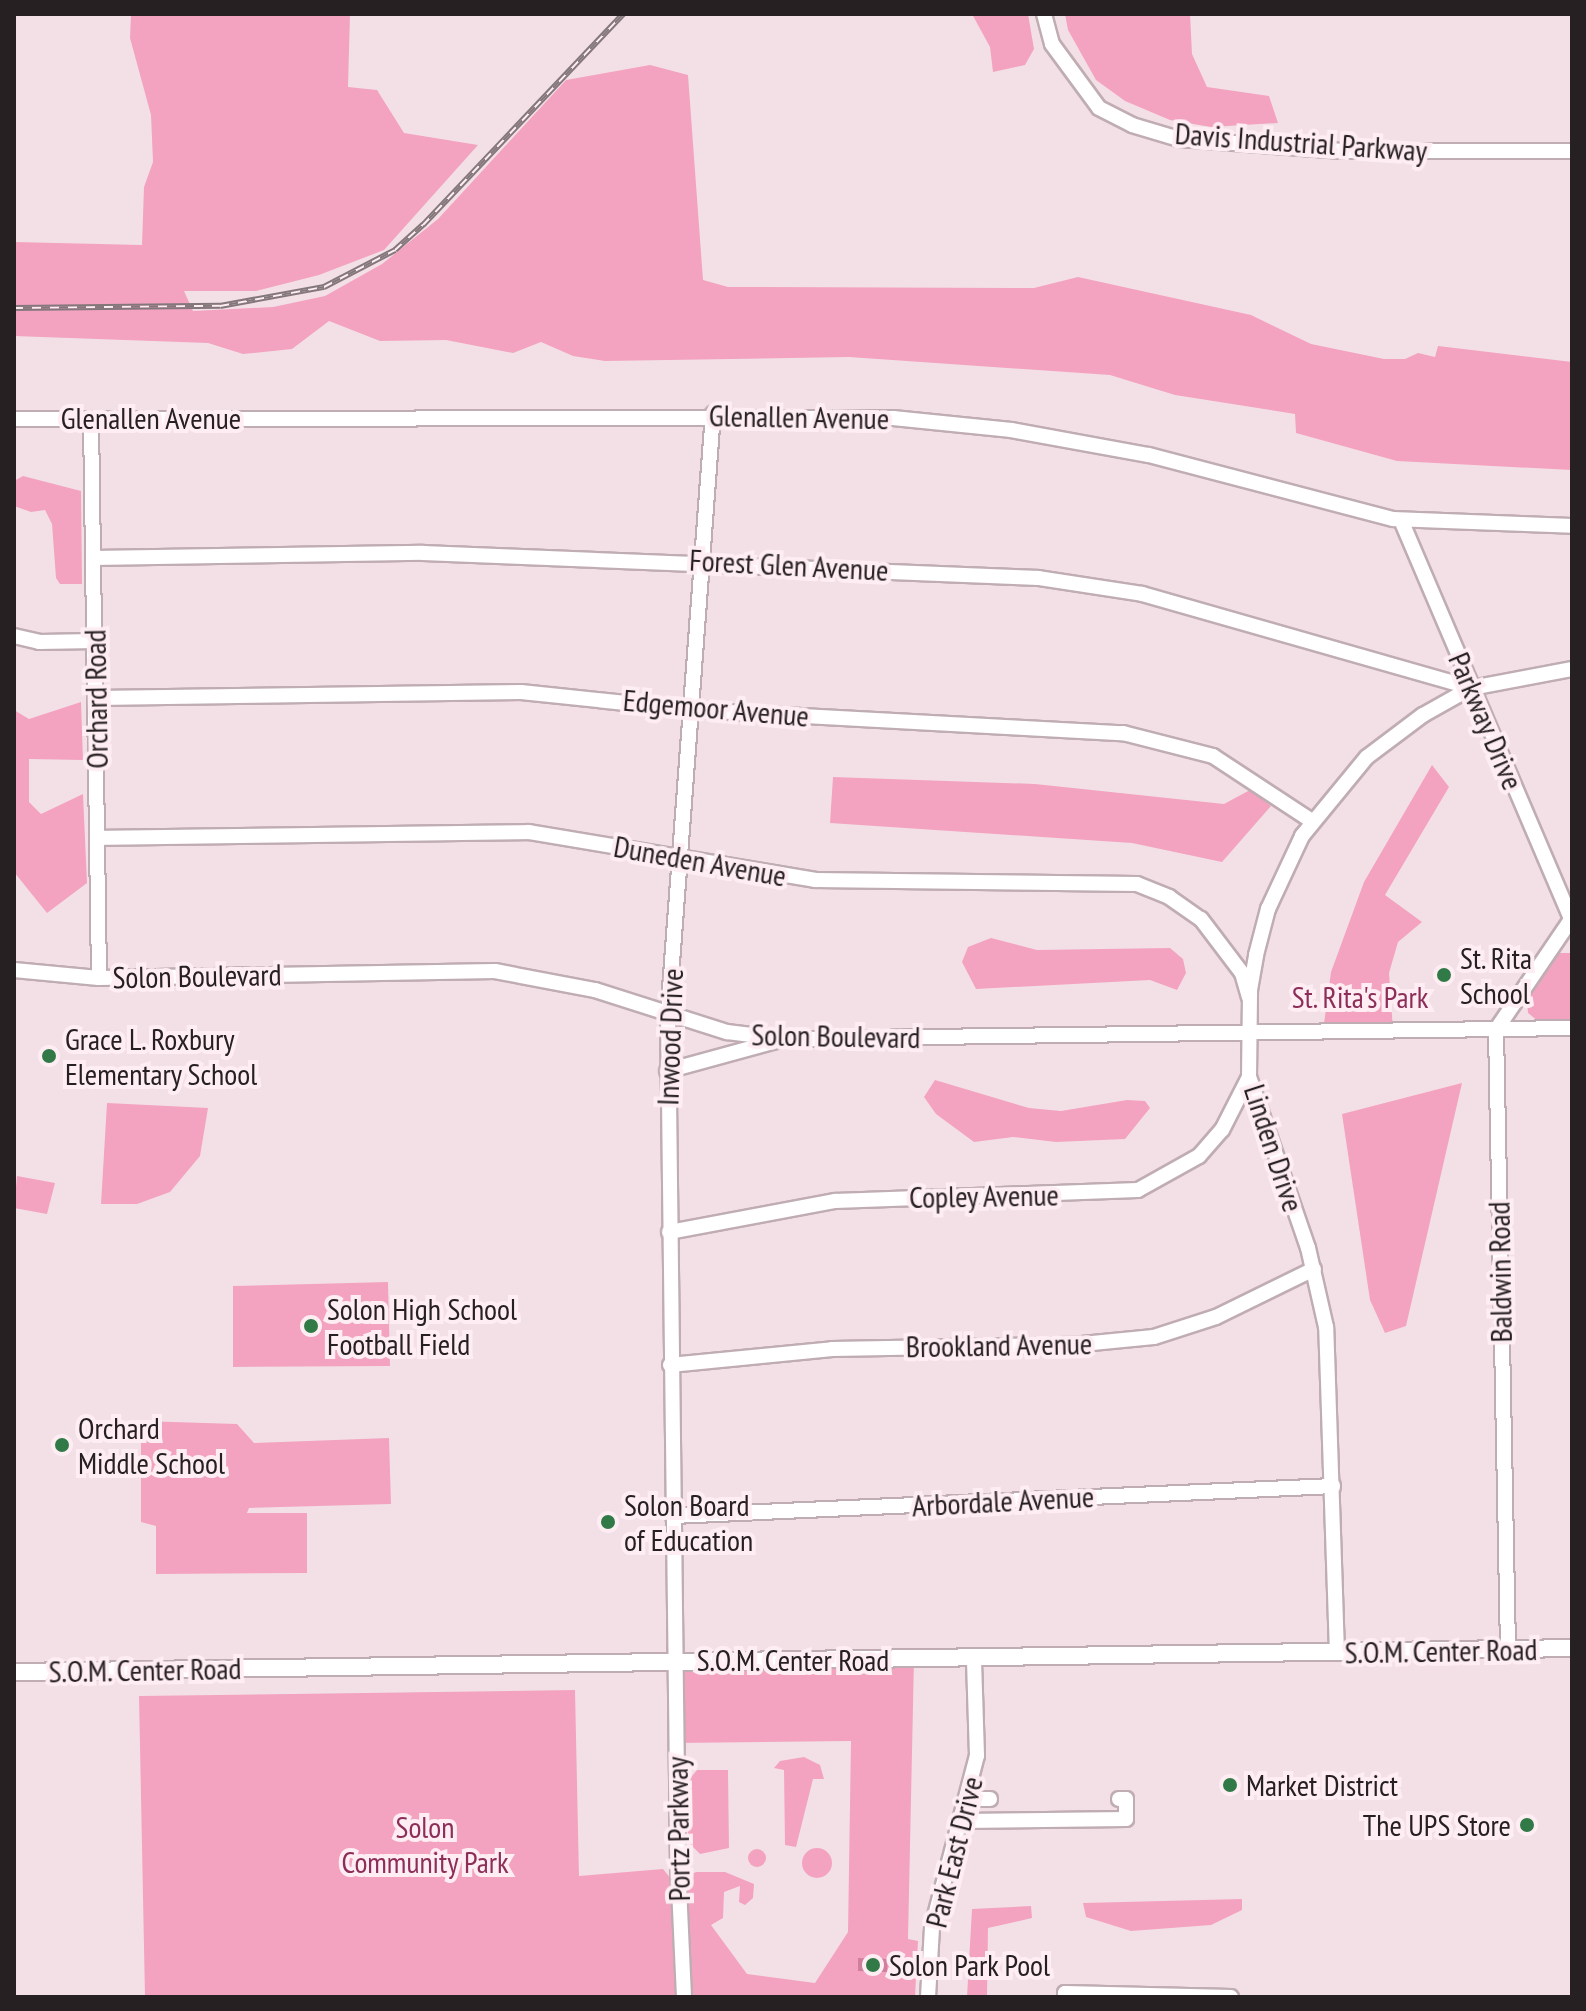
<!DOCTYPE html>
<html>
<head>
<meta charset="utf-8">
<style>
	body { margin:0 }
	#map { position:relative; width:1586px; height:2011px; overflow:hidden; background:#f3e0e6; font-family:"PT Sans Narrow",sans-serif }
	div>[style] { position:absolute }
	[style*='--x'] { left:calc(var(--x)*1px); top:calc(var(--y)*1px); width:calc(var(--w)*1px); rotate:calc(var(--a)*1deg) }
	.green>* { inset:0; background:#f3a3c0 }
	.round { border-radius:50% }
	.water>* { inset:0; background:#cf7f9d }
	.roads { filter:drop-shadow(2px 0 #c0adb3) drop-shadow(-2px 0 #c0adb3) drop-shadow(0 2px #c0adb3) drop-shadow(0 -2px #c0adb3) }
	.minor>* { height:14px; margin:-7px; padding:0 7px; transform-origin:7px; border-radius:7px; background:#fff }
	.major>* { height:16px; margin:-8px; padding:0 8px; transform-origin:8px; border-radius:8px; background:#fff }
	.rail>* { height:6px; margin-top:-3px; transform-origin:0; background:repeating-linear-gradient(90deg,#feeef3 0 9px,#84777b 0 18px); box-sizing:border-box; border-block:2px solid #84777b }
	.dots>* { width:22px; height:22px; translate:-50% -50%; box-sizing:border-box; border:4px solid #feeef3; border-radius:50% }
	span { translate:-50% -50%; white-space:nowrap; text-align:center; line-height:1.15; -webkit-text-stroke:8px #feeef3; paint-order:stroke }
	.street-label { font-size:30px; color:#272022 }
	.poi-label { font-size:30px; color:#272022 }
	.left { translate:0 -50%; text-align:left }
	.right { translate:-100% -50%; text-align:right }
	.park-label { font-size:30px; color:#8d2e58 }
	.frame { position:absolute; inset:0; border:16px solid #272022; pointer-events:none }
</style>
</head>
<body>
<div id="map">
	<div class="green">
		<div style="clip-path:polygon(131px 14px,350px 14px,348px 87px,377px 90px,404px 133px,478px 145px,384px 250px,319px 275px,256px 291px,184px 291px,193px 311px,273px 307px,325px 296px,382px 264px,438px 219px,566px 80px,650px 65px,688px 75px,703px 280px,728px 287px,1034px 288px,1078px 277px,1251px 315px,1311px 344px,1384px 359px,1405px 359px,1418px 353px,1435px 357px,1438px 346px,1572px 362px,1572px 470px,1397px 461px,1296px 433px,1295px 414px,1175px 395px,1110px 375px,849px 357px,605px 361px,573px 356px,541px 342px,513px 353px,446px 340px,380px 341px,329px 321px,292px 349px,243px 354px,208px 343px,14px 336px,14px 242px,142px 245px,144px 187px,153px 162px,151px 115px,130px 38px)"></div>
		<div style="clip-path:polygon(972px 14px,1028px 14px,1034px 49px,1025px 65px,993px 72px,990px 47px)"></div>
		<div style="clip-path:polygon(1065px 14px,1190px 14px,1192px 54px,1207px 87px,1269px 96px,1278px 123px,1211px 127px,1170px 120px,1125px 101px,1096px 80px,1068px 30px)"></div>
		<div style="clip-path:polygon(23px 476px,81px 491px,82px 584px,60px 584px,56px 578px,52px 524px,45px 510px,31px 512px,14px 506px,14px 481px)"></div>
		<div style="clip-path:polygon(81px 702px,83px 760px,29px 759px,29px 802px,41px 814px,83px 794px,87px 883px,47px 913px,14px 872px,14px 710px,29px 719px)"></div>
		<div style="clip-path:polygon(1432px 765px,1449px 787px,1385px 895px,1422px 922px,1398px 942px,1389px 973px,1393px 1030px,1323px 1031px,1331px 972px,1364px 882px)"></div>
		<div style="clip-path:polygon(833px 777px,1035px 784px,1224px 804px,1250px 790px,1271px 806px,1222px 862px,1132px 843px,830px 823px)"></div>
		<div style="clip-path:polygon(991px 938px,1037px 950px,1170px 948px,1183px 959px,1186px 973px,1177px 990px,1150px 980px,976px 989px,962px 962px,968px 947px)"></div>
		<div style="clip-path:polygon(1559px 953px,1572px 953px,1572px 1022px,1538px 1021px,1528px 1013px,1527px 1001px)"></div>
		<div style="clip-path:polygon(935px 1080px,1029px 1108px,1061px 1111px,1127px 1100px,1145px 1101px,1150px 1108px,1125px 1139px,1056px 1142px,1013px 1137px,974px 1142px,936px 1114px,924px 1097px)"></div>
		<div style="clip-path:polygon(1462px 1083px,1406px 1326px,1385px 1333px,1370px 1300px,1342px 1114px)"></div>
		<div style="clip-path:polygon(107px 1103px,208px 1108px,200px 1156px,170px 1192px,137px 1204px,101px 1204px)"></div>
		<div style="clip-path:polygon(17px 1176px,55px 1183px,47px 1214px,14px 1208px)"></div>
		<div style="clip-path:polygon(388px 1282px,390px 1366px,233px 1367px,233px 1286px)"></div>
		<div style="clip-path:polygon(141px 1421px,237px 1424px,254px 1443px,389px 1438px,391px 1504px,249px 1508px,247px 1513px,307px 1513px,307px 1573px,156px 1574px,156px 1526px,141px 1522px)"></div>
		<div style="clip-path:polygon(914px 1659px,908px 1939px,918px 1941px,915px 1997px,690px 1997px,688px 1876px,696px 1872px,725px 1872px,754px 1884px,753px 1898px,745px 1905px,739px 1902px,740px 1886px,724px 1892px,723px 1918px,711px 1925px,747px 1974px,815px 1983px,848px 1932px,851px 1741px,676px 1743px,675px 1661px)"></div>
		<div style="clip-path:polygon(575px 1690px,579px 1876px,663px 1869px,672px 1880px,679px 1997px,145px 1997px,139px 1696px)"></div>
		<div style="clip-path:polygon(804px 1757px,820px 1765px,824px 1779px,813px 1779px,796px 1847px,785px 1845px,784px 1770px,774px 1768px,780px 1761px)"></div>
		<div style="clip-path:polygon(697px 1770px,728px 1770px,729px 1848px,700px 1854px,688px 1842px,687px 1782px)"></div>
		<div class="round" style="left:802px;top:1848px;width:30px;height:30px"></div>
		<div class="round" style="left:748px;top:1849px;width:18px;height:18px"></div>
		<div style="clip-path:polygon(1242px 1899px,1242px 1910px,1211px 1925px,1131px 1931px,1086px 1917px,1083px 1903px)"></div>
		<div style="clip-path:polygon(1031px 1906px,1032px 1918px,988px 1928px,987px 1997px,967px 1997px,972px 1909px)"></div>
	</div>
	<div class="water">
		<div style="clip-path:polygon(858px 1958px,888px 1959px,887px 1972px,858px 1971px)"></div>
	</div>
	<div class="roads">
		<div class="minor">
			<div style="--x:1044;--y:14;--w:31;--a:75"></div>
			<div style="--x:1052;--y:44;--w:79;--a:53.7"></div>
			<div style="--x:1099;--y:108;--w:37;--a:27"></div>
			<div style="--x:1132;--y:125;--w:49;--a:16.6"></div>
			<div style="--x:1179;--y:139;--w:164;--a:4.2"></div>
			<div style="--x:1343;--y:151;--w:229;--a:0"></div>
			<div style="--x:14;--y:419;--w:879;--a:-0.07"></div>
			<div style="--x:893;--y:418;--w:119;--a:5.8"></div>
			<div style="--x:1011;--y:430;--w:140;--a:10.3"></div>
			<div style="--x:1149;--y:455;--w:252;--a:14.7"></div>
			<div style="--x:1393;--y:519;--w:179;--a:2.2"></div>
			<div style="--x:91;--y:419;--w:559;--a:89.18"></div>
			<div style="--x:1401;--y:520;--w:436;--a:66.9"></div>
			<div style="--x:93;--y:558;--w:330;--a:-0.9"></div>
			<div style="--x:423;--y:553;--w:616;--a:2.33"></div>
			<div style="--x:1038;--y:578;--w:105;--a:8.7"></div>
			<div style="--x:1142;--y:594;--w:342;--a:15.9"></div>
			<div style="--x:14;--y:636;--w:26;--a:13"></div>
			<div style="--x:39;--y:642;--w:56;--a:-1"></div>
			<div style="--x:96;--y:698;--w:425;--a:-0.8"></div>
			<div style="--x:521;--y:692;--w:173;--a:6"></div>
			<div style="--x:693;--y:710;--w:431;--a:3.1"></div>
			<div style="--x:1123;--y:733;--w:93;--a:14.3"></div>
			<div style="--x:1213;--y:756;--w:118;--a:33.3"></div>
			<div style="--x:98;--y:838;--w:431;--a:-0.8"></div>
			<div style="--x:529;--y:832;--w:290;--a:9.5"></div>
			<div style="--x:815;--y:880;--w:322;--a:0.7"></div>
			<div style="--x:1137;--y:884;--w:35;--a:22"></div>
			<div style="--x:1169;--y:897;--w:39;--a:35"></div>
			<div style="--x:1201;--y:919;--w:68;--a:52.8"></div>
			<div style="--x:1242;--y:973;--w:25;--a:74"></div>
			<div style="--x:14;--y:970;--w:85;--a:5.4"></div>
			<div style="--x:99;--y:978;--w:396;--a:-1"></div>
			<div style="--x:495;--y:971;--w:102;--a:10.8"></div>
			<div style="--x:595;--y:990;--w:139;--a:17.7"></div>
			<div style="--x:727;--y:1032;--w:58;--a:6.9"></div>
			<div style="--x:785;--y:1039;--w:787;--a:-0.8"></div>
			<div style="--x:667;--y:1071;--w:114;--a:-15.3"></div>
			<div style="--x:669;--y:1232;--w:169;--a:-10.6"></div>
			<div style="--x:835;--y:1201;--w:303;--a:-2.1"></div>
			<div style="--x:1138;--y:1190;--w:70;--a:-29.1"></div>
			<div style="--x:1199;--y:1156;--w:35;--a:-49"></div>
			<div style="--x:1222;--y:1130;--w:59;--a:-63"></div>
			<div style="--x:670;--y:1365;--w:163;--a:-5.6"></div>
			<div style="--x:832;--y:1349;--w:240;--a:-1"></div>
			<div style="--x:1072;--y:1345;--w:82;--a:-5.6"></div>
			<div style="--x:1154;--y:1337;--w:65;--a:-17.9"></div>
			<div style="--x:1216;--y:1317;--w:109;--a:-26.1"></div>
			<div style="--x:673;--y:1516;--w:661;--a:-2.6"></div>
			<div style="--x:1508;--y:1649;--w:619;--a:-91.11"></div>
			<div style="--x:1496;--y:1030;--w:135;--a:-55.8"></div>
			<div style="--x:1337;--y:1653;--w:326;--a:-91.9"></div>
			<div style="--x:1326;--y:1327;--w:81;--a:-102.8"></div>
			<div style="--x:1308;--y:1248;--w:181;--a:-109"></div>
			<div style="--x:1249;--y:1077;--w:87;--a:-89.3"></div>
			<div style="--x:1250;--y:990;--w:36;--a:-80"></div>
			<div style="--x:1256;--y:955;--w:48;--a:-75.4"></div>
			<div style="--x:1268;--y:909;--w:81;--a:-65"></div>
			<div style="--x:1302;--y:836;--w:102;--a:-50.6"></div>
			<div style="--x:1367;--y:757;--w:70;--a:-36.9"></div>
			<div style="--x:1423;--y:715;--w:55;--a:-29.4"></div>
			<div style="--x:1471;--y:688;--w:103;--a:-10.7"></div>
			<div style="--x:969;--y:1799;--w:21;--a:0"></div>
			<div style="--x:963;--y:1821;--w:163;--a:-0.7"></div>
			<div style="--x:1126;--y:1819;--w:20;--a:-90"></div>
			<div style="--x:1126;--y:1799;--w:7;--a:180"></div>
			<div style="--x:684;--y:1997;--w:130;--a:-92.6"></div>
			<div style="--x:678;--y:1867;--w:851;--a:-90.67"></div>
			<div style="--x:668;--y:1016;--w:604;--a:-85.73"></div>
			<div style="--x:928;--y:1997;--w:70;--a:-86.7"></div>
			<div style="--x:932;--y:1927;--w:177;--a:-75.3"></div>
			<div style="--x:977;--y:1756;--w:98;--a:-91.8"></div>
			<div style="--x:1065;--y:1997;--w:4;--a:-90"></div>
			<div style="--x:1065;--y:1993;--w:166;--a:1.4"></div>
		</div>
		<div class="major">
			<div style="--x:14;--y:1672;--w:1558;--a:-0.88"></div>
		</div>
	</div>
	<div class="rail">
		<div style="--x:14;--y:308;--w:206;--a:-0.6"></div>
		<div style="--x:220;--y:306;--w:106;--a:-10.4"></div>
		<div style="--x:324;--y:287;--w:80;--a:-27.5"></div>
		<div style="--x:395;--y:250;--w:38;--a:-42"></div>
		<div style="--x:423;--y:225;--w:291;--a:-46.5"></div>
	</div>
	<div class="dots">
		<div style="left:1444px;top:975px;background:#317a47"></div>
		<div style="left:49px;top:1056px;background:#317a47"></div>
		<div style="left:311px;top:1326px;background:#317a47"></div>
		<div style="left:62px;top:1445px;background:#317a47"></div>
		<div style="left:608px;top:1522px;background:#317a47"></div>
		<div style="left:1230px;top:1785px;background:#317a47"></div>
		<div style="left:1527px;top:1825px;background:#317a47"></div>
		<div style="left:873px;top:1965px;background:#317a47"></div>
	</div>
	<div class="street-label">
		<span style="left:1301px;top:142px;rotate:4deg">Davis Industrial Parkway</span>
		<span style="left:799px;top:417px;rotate:1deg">Glenallen Avenue</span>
		<span style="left:151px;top:418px">Glenallen Avenue</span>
		<span style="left:789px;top:565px;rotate:3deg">Forest Glen Avenue</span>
		<span style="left:96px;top:699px;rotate:-91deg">Orchard Road</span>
		<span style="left:716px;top:708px;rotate:5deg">Edgemoor Avenue</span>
		<span style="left:1486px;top:721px;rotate:67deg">Parkway Drive</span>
		<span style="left:700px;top:861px;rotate:10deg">Duneden Avenue</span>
		<span style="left:197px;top:976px;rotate:-1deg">Solon Boulevard</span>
		<span style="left:836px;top:1036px;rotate:1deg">Solon Boulevard</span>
		<span style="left:670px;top:1037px;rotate:-88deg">Inwood Drive</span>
		<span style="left:1274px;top:1148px;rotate:72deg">Linden Drive</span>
		<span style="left:984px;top:1196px;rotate:-1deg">Copley Avenue</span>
		<span style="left:1500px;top:1272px;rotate:-91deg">Baldwin Road</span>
		<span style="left:999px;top:1345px;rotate:-1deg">Brookland Avenue</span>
		<span style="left:1003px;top:1501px;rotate:-3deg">Arbordale Avenue</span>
		<span style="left:1441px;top:1651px;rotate:-1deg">S.O.M. Center Road</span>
		<span style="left:793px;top:1660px">S.O.M. Center Road</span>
		<span style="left:145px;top:1670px;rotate:-1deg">S.O.M. Center Road</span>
		<span style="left:678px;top:1829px;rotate:-91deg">Portz Parkway</span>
		<span style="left:954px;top:1852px;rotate:-76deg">Park East Drive</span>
	</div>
	<div class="poi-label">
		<span class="left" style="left:1460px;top:975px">St. Rita<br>School</span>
		<span class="left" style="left:65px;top:1056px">Grace L. Roxbury<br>Elementary School</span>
		<span class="left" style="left:327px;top:1326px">Solon High School<br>Football Field</span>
		<span class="left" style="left:78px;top:1445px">Orchard<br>Middle School</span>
		<span class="left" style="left:624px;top:1522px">Solon Board<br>of Education</span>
		<span class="left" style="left:1246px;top:1785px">Market District</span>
		<span class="right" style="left:1511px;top:1825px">The UPS Store</span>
		<span class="left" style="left:889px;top:1965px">Solon Park Pool</span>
	</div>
	<div class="park-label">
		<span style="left:1360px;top:997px">St. Rita's Park</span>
		<span style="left:425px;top:1844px">Solon<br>Community Park</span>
	</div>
	<div class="frame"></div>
</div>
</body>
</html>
